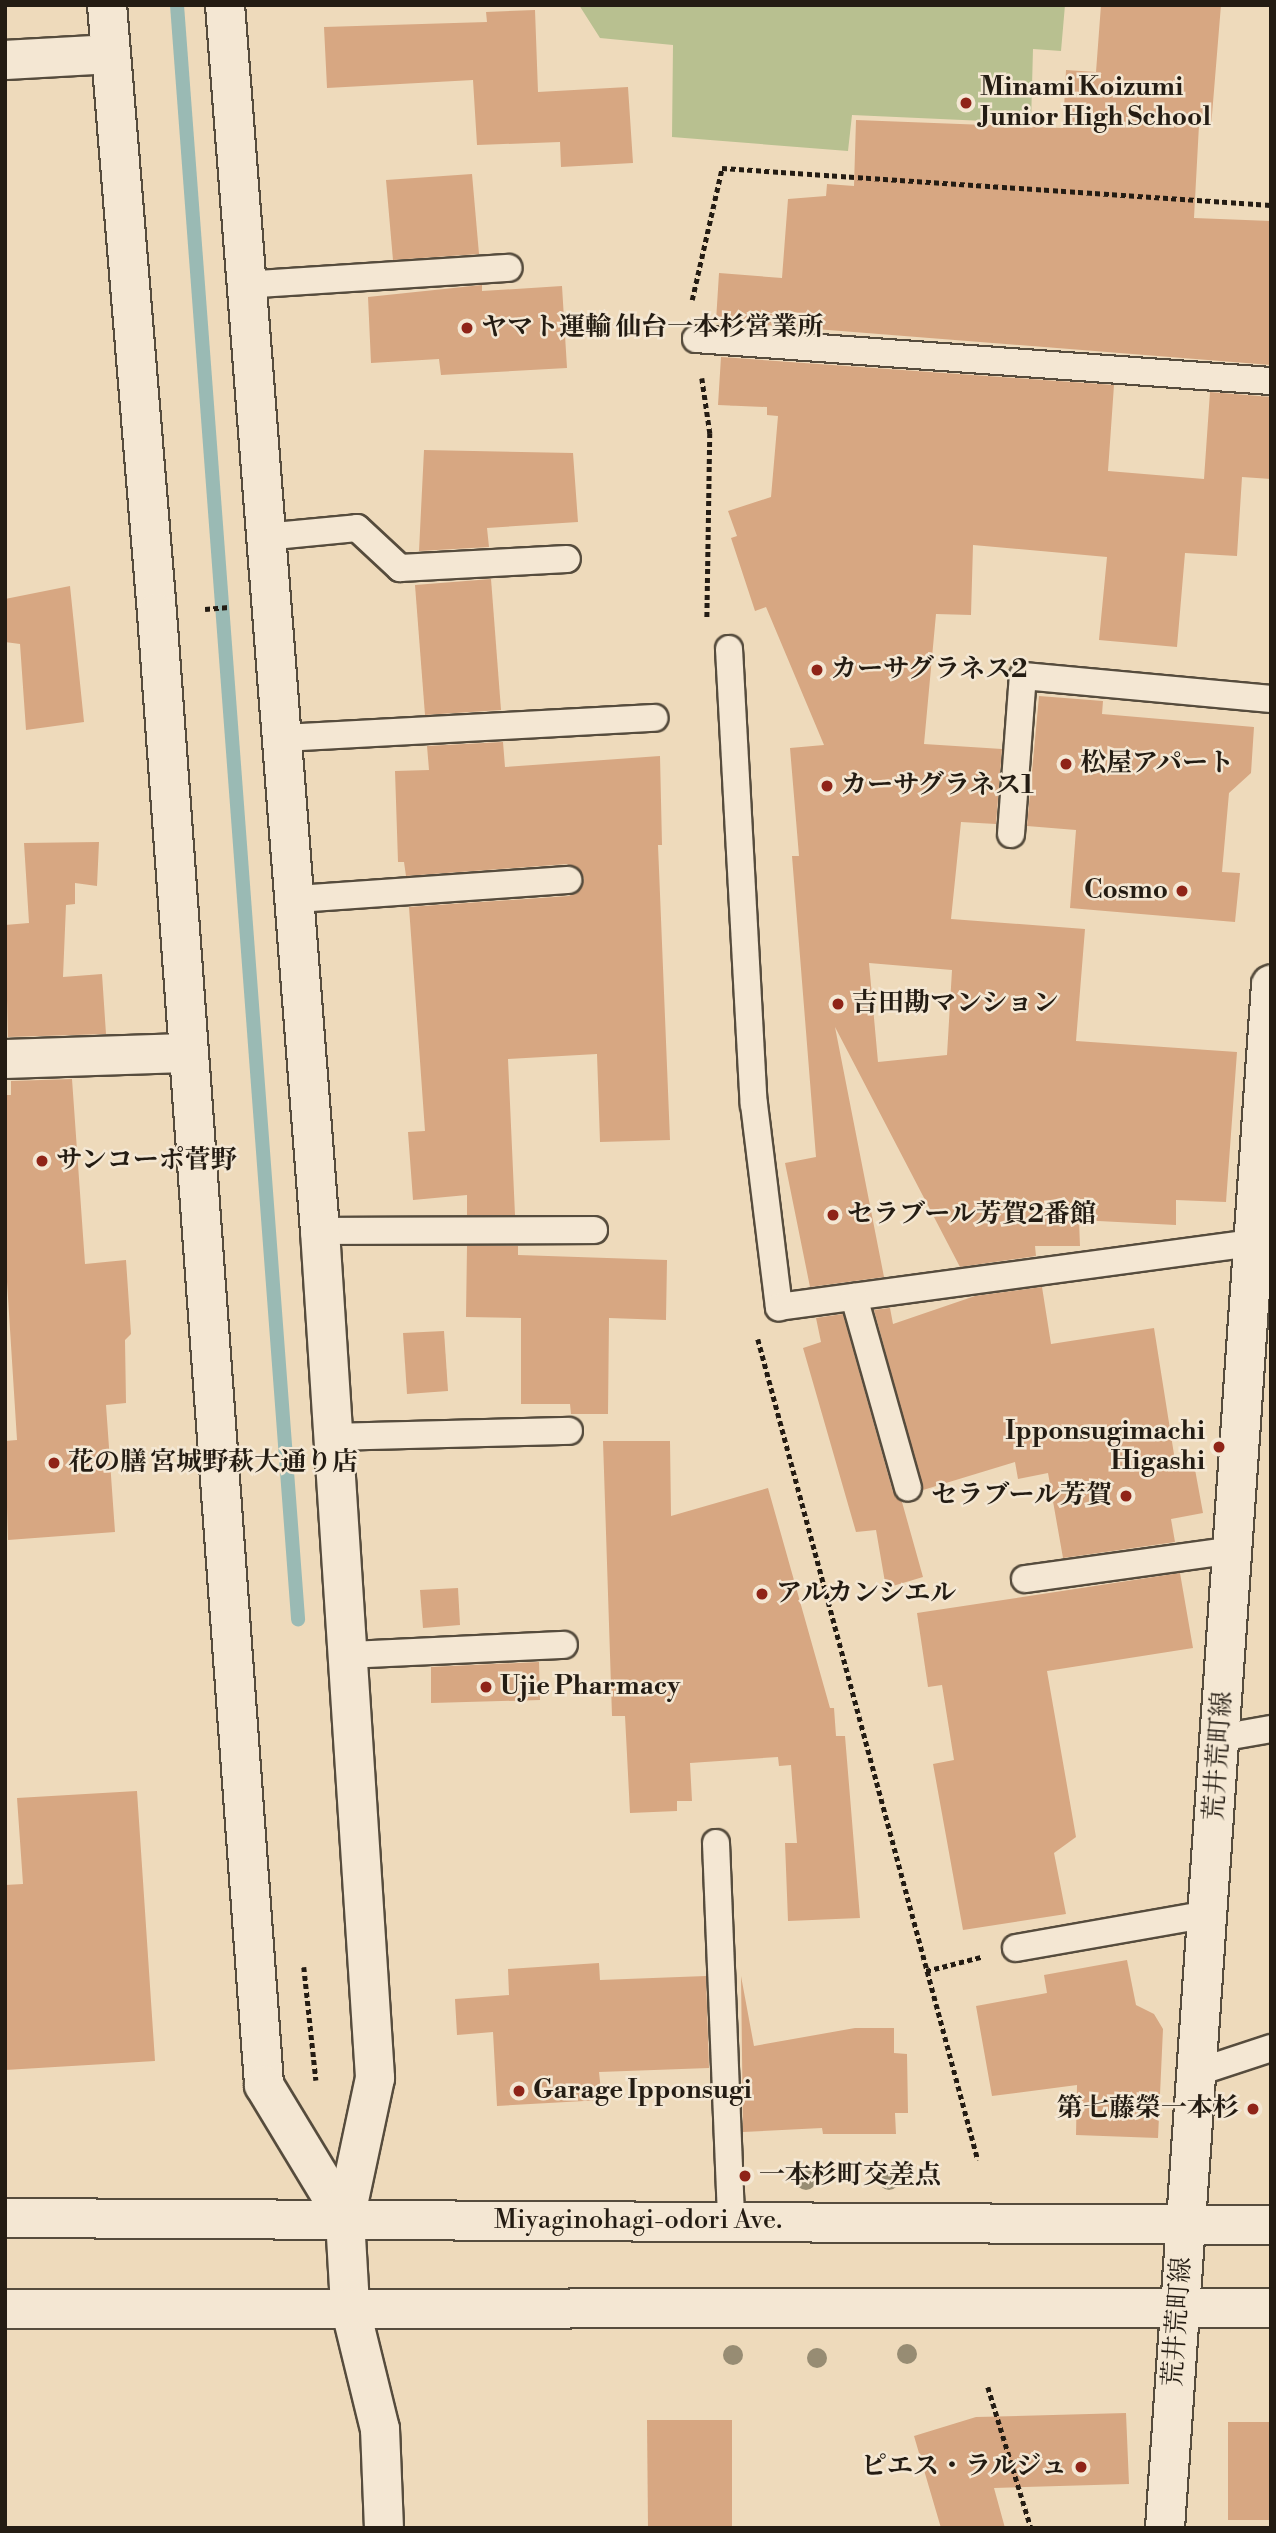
<!DOCTYPE html>
<html>
<head>
<meta charset="utf-8">
<style>
	body { margin:0 }
	#map { position:relative; width:1276px; height:2533px; overflow:hidden; background:#eedabb; font-family:"Libre Bodoni","Noto Serif JP",serif }
	div>[style] { position:absolute }
	[style*='--x'] { left:calc(var(--x)*1px); top:calc(var(--y)*1px); width:calc(var(--w)*1px); rotate:calc(var(--a)*1deg) }
	.green>* { inset:0; background:#b8c090 }
	.stream>* { height:14px; margin:-7px; padding:0 7px; transform-origin:7px; border-radius:7px; background:#9abab4 }
	.building>* { inset:0; background:#d7a782 }
	.path>* { height:4.5px; margin-top:-2.25px; transform-origin:0; background:repeating-linear-gradient(90deg,#241c13 0 5px,transparent 0 8.5px) }
	.roads { filter:drop-shadow(2px 0 #564c3d) drop-shadow(-2px 0 #564c3d) drop-shadow(0 2px #564c3d) drop-shadow(0 -2px #564c3d) }
	.lane>* { height:26px; margin:-13px; padding:0 13px; transform-origin:13px; border-radius:13px; background:#f4e7d3 }
	.street>* { height:38px; margin:-19px; padding:0 19px; transform-origin:19px; border-radius:19px; background:#f4e7d3 }
	.secondary>* { height:38px; margin:-19px; padding:0 19px; transform-origin:19px; border-radius:19px; background:#f4e7d3 }
	.trees>* { width:20px; height:20px; margin:-10px; border-radius:50%; background:#978c73 }
	.dots>* { width:19px; height:19px; translate:-50% -50%; box-sizing:border-box; border:4px solid #f4e7d3; border-radius:50% }
	span { translate:-50% -50%; white-space:nowrap; text-align:center; line-height:1.15; -webkit-text-stroke:5px #f4e7d3; paint-order:stroke }
	.poi-label { font-size:26px; color:#241c13; font-weight:700 }
	.left { translate:0 -50%; text-align:left }
	.right { translate:-100% -50%; text-align:right }
	.street-label { font-size:26px; color:#241c13 }
	.frame { position:absolute; inset:0; border:7px solid #241c13; pointer-events:none }
</style>
</head>
<body>
<div id="map">
	<div class="green">
		<div style="clip-path:polygon(579px 5px,1065px 5px,1061px 51px,1033px 49px,1031px 123px,852px 115px,848px 151px,672px 137px,673px 45px,600px 38px)"></div>
	</div>
	<div class="stream">
		<div style="--x:177;--y:5;--w:1619;--a:85.71"></div>
	</div>
	<div class="building">
		<div style="clip-path:polygon(1101px 5px,1221px 5px,1211px 127px,1199px 125px,1194px 218px,1271px 221px,1271px 365px,716px 321px,719px 273px,782px 278px,788px 199px,826px 196px,827px 184px,854px 186px,856px 120px,1063px 128px,1066px 70px,1096px 72px)"></div>
		<div style="clip-path:polygon(535px 10px,538px 92px,628px 87px,633px 163px,561px 167px,560px 142px,477px 145px,473px 80px,327px 88px,324px 27px,487px 22px,486px 12px)"></div>
		<div style="clip-path:polygon(472px 174px,479px 254px,393px 260px,386px 180px)"></div>
		<div style="clip-path:polygon(482px 285px,482px 291px,562px 286px,567px 368px,441px 375px,439px 359px,371px 363px,368px 297px)"></div>
		<div style="clip-path:polygon(evenodd,721px 357px,1114px 385px,1108px 471px,1204px 479px,1210px 392px,1271px 397px,1271px 479px,1242px 477px,1237px 556px,1185px 553px,1177px 647px,1099px 640px,1107px 557px,973px 545px,971px 615px,936px 614px,924px 744px,1002px 749px,996px 824px,961px 822px,951px 919px,1085px 929px,1076px 1041px,1237px 1052px,1226px 1202px,1176px 1200px,1176px 1225px,1079px 1220px,1080px 1246px,1035px 1246px,1036px 1256px,960px 1267px,835px 1027px,884px 1277px,810px 1287px,785px 1163px,816px 1157px,792px 856px,799px 856px,790px 748px,824px 745px,766px 607px,755px 611px,731px 538px,737px 536px,728px 511px,771px 497px,778px 416px,767px 415px,767px 407px,718px 405px,721px 357px,869px 963px,952px 970px,947px 1055px,878px 1062px,869px 963px)"></div>
		<div style="clip-path:polygon(424px 450px,573px 453px,578px 522px,487px 528px,489px 547px,419px 551px)"></div>
		<div style="clip-path:polygon(491px 579px,501px 710px,425px 715px,415px 585px)"></div>
		<div style="clip-path:polygon(70px 586px,84px 722px,26px 730px,20px 644px,5px 642px,5px 599px)"></div>
		<div style="clip-path:polygon(1039px 696px,1103px 701px,1102px 714px,1254px 727px,1251px 773px,1229px 793px,1222px 872px,1240px 873px,1235px 922px,1070px 908px,1076px 830px,1027px 826px)"></div>
		<div style="clip-path:polygon(503px 742px,505px 767px,660px 756px,662px 845px,658px 845px,670px 1140px,600px 1142px,597px 1054px,508px 1059px,515px 1215px,467px 1215px,467px 1195px,413px 1200px,408px 1132px,425px 1131px,409px 907px,569px 896px,582px 887px,584px 878px,567px 864px,406px 876px,404px 862px,398px 862px,395px 771px,429px 770px,427px 746px)"></div>
		<div style="clip-path:polygon(99px 842px,97px 886px,75px 883px,75px 904px,66px 905px,63px 977px,102px 974px,106px 1034px,8px 1037px,5px 925px,29px 923px,24px 843px)"></div>
		<div style="clip-path:polygon(72px 1079px,85px 1264px,126px 1260px,131px 1334px,125px 1340px,126px 1403px,106px 1405px,115px 1532px,8px 1540px,5px 1441px,17px 1440px,6px 1266px,5px 1095px,11px 1095px,11px 1081px)"></div>
		<div style="clip-path:polygon(467px 1246px,518px 1246px,518px 1255px,667px 1260px,666px 1320px,609px 1318px,608px 1414px,571px 1414px,570px 1404px,521px 1404px,521px 1318px,466px 1317px)"></div>
		<div style="clip-path:polygon(1042px 1287px,1051px 1344px,1154px 1328px,1176px 1467px,1194px 1464px,1203px 1513px,1171px 1519px,1175px 1542px,1063px 1558px,1048px 1473px,1018px 1479px,1015px 1462px,923px 1490px,874px 1310px,890px 1308px,893px 1324px,975px 1296px)"></div>
		<div style="clip-path:polygon(843px 1314px,893px 1492px,902px 1502px,923px 1577px,886px 1588px,876px 1530px,856px 1532px,803px 1348px,821px 1342px,816px 1318px)"></div>
		<div style="clip-path:polygon(444px 1331px,448px 1391px,407px 1394px,403px 1333px)"></div>
		<div style="clip-path:polygon(603px 1441px,670px 1441px,671px 1516px,768px 1488px,830px 1708px,834px 1708px,836px 1736px,845px 1736px,860px 1918px,788px 1921px,785px 1843px,797px 1843px,791px 1765px,779px 1766px,778px 1757px,690px 1763px,692px 1801px,677px 1801px,677px 1811px,630px 1813px,625px 1716px,612px 1716px)"></div>
		<div style="clip-path:polygon(1180px 1573px,1193px 1648px,1047px 1671px,1076px 1837px,1054px 1853px,1066px 1914px,963px 1930px,933px 1764px,954px 1760px,942px 1685px,928px 1687px,917px 1613px)"></div>
		<div style="clip-path:polygon(458px 1588px,460px 1625px,423px 1628px,420px 1590px)"></div>
		<div style="clip-path:polygon(539px 1662px,540px 1700px,431px 1703px,431px 1667px)"></div>
		<div style="clip-path:polygon(137px 1791px,155px 2061px,5px 2070px,5px 1885px,23px 1884px,17px 1798px)"></div>
		<div style="clip-path:polygon(1127px 1960px,1136px 2005px,1154px 2014px,1163px 2029px,1158px 2138px,1076px 2135px,1077px 2085px,992px 2096px,976px 2006px,1047px 1993px,1044px 1975px)"></div>
		<div style="clip-path:polygon(599px 1963px,600px 1980px,706px 1976px,709px 2068px,599px 2072px,602px 2100px,497px 2106px,493px 2032px,457px 2035px,455px 1999px,509px 1995px,508px 1969px)"></div>
		<div style="clip-path:polygon(741px 1976px,754px 2046px,855px 2028px,894px 2028px,894px 2053px,907px 2054px,908px 2113px,895px 2113px,896px 2134px,823px 2134px,822px 2128px,743px 2132px)"></div>
		<div style="clip-path:polygon(1126px 2413px,1129px 2484px,994px 2488px,1005px 2528px,941px 2528px,914px 2436px,976px 2417px)"></div>
		<div style="clip-path:polygon(647px 2420px,732px 2420px,732px 2528px,648px 2528px)"></div>
		<div style="clip-path:polygon(1228px 2422px,1271px 2422px,1271px 2520px,1228px 2520px)"></div>
	</div>
	<div class="path">
		<div style="--x:692;--y:300;--w:135;--a:-77.2"></div>
		<div style="--x:722;--y:168;--w:550;--a:3.86"></div>
		<div style="--x:702;--y:378;--w:56;--a:81.7"></div>
		<div style="--x:710;--y:433;--w:184;--a:90.9"></div>
		<div style="--x:205;--y:609;--w:24;--a:-5"></div>
		<div style="--x:758;--y:1339;--w:850;--a:75"></div>
		<div style="--x:304;--y:1967;--w:114;--a:83.9"></div>
		<div style="--x:926;--y:1971;--w:57;--a:-14.3"></div>
		<div style="--x:988;--y:2387;--w:147;--a:73"></div>
	</div>
	<div class="roads">
		<div class="lane">
			<div style="--x:244;--y:285;--w:265;--a:-3.7"></div>
			<div style="--x:696;--y:339;--w:577;--a:4.18"></div>
			<div style="--x:264;--y:537;--w:93;--a:-5.5"></div>
			<div style="--x:357;--y:528;--w:59;--a:42.9"></div>
			<div style="--x:400;--y:568;--w:167;--a:-3.1"></div>
			<div style="--x:729;--y:649;--w:456;--a:86.9"></div>
			<div style="--x:754;--y:1104;--w:205;--a:83"></div>
			<div style="--x:779;--y:1307;--w:478;--a:-7.7"></div>
			<div style="--x:282;--y:738;--w:373;--a:-3.1"></div>
			<div style="--x:1011;--y:834;--w:158;--a:-85.7"></div>
			<div style="--x:1023;--y:676;--w:249;--a:5.3"></div>
			<div style="--x:296;--y:899;--w:273;--a:-4"></div>
			<div style="--x:320;--y:1231;--w:274;--a:-0.2"></div>
			<div style="--x:854;--y:1297;--w:198;--a:74.2"></div>
			<div style="--x:334;--y:1437;--w:235;--a:-1.5"></div>
			<div style="--x:1025;--y:1579;--w:210;--a:-7.9"></div>
			<div style="--x:348;--y:1655;--w:216;--a:-2.7"></div>
			<div style="--x:1220;--y:1738;--w:52;--a:-10"></div>
			<div style="--x:716;--y:1843;--w:378;--a:87.7"></div>
			<div style="--x:1016;--y:1948;--w:195;--a:-10"></div>
			<div style="--x:1195;--y:2073;--w:80;--a:-18.2"></div>
		</div>
		<div class="street">
			<div style="--x:5;--y:60;--w:106;--a:-3.2"></div>
			<div style="--x:5;--y:1059;--w:183;--a:-1.9"></div>
			<div style="--x:345;--y:2219;--w:88;--a:86.7"></div>
			<div style="--x:350;--y:2307;--w:126;--a:76.2"></div>
			<div style="--x:380;--y:2429;--w:99;--a:87.7"></div>
		</div>
		<div class="secondary">
			<div style="--x:107;--y:5;--w:610;--a:85.3"></div>
			<div style="--x:157;--y:613;--w:1476;--a:85.84"></div>
			<div style="--x:264;--y:2085;--w:157;--a:58.8"></div>
			<div style="--x:225;--y:5;--w:1230;--a:85.57"></div>
			<div style="--x:320;--y:1231;--w:849;--a:86.28"></div>
			<div style="--x:375;--y:2078;--w:144;--a:102"></div>
			<div style="--x:5;--y:2218;--w:1266;--a:0.32"></div>
			<div style="--x:5;--y:2309;--w:1266;--a:-0.05"></div>
			<div style="--x:1165;--y:2528;--w:1547;--a:-86.07"></div>
		</div>
	</div>
	<div class="trees">
		<div style="left:806px;top:2180px"></div>
		<div style="left:889px;top:2180px"></div>
		<div style="left:907px;top:2354px"></div>
		<div style="left:733px;top:2355px"></div>
		<div style="left:817px;top:2358px"></div>
	</div>
	<div class="dots">
		<div style="left:966px;top:103px;background:#8f2418"></div>
		<div style="left:467px;top:328px;background:#8f2418"></div>
		<div style="left:817px;top:670px;background:#8f2418"></div>
		<div style="left:1066px;top:764px;background:#8f2418"></div>
		<div style="left:827px;top:786px;background:#8f2418"></div>
		<div style="left:1182px;top:891px;background:#8f2418"></div>
		<div style="left:838px;top:1004px;background:#8f2418"></div>
		<div style="left:42px;top:1161px;background:#8f2418"></div>
		<div style="left:833px;top:1215px;background:#8f2418"></div>
		<div style="left:1219px;top:1447px;background:#8f2418"></div>
		<div style="left:54px;top:1463px;background:#8f2418"></div>
		<div style="left:1126px;top:1496px;background:#8f2418"></div>
		<div style="left:762px;top:1594px;background:#8f2418"></div>
		<div style="left:486px;top:1687px;background:#8f2418"></div>
		<div style="left:519px;top:2091px;background:#8f2418"></div>
		<div style="left:1253px;top:2109px;background:#8f2418"></div>
		<div style="left:745px;top:2176px;background:#8f2418"></div>
		<div style="left:1081px;top:2467px;background:#8f2418"></div>
	</div>
	<div class="poi-label">
		<span class="left" style="left:980px;top:103px">Minami Koizumi<br>Junior High School</span>
		<span class="left" style="left:481px;top:328px">ヤマト運輸 仙台一本杉営業所</span>
		<span class="left" style="left:831px;top:670px">カーサグラネス2</span>
		<span class="left" style="left:1080px;top:764px">松屋アパート</span>
		<span class="left" style="left:841px;top:786px">カーサグラネス1</span>
		<span class="right" style="left:1168px;top:891px">Cosmo</span>
		<span class="left" style="left:852px;top:1004px">吉田勘マンション</span>
		<span class="left" style="left:56px;top:1161px">サンコーポ菅野</span>
		<span class="left" style="left:847px;top:1215px">セラブール芳賀2番館</span>
		<span class="right" style="left:1205px;top:1447px">Ipponsugimachi<br>Higashi</span>
		<span class="left" style="left:68px;top:1463px">花の膳 宮城野萩大通り店</span>
		<span class="right" style="left:1112px;top:1496px">セラブール芳賀</span>
		<span class="left" style="left:776px;top:1594px">アルカンシエル</span>
		<span class="left" style="left:500px;top:1687px">Ujie Pharmacy</span>
		<span class="left" style="left:533px;top:2091px">Garage Ipponsugi</span>
		<span class="right" style="left:1239px;top:2109px">第七藤榮一本杉</span>
		<span class="left" style="left:759px;top:2176px">一本杉町交差点</span>
		<span class="right" style="left:1067px;top:2467px">ピエス・ラルジュ</span>
	</div>
	<div class="street-label">
		<span style="left:1219px;top:1756px;rotate:-86deg">荒井荒町線</span>
		<span style="left:638px;top:2221px">Miyaginohagi-odori Ave.</span>
		<span style="left:1178px;top:2322px;rotate:-86deg">荒井荒町線</span>
	</div>
	<div class="frame"></div>
</div>
</body>
</html>
